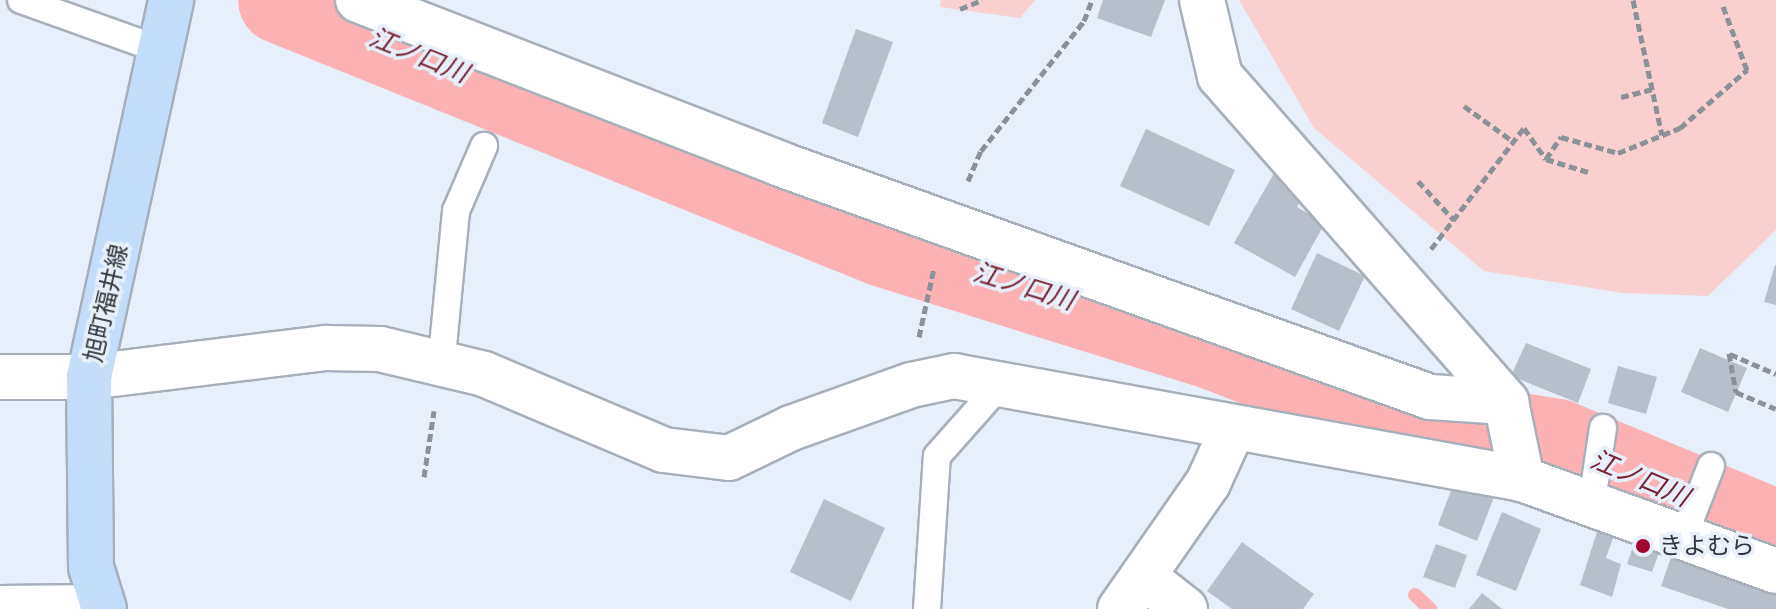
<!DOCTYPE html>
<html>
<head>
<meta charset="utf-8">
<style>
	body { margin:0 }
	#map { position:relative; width:1776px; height:609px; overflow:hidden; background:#e6effa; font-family:Merriweather,"Noto Sans JP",serif }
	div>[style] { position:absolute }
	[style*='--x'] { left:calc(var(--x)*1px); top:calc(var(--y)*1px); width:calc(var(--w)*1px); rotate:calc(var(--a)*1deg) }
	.green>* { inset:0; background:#facfd0 }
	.stream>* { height:14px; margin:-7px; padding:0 7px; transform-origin:7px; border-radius:7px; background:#fcb1b4 }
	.river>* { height:88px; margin:-44px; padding:0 44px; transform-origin:44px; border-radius:44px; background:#fcb1b4 }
	.building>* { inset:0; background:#b7c0ca }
	.path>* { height:5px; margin-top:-2.5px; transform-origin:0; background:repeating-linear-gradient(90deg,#8a9198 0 8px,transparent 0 12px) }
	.roads { filter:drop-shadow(2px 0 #a7afba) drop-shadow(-2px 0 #a7afba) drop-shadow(0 2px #a7afba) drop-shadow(0 -2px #a7afba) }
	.lane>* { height:26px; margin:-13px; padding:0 13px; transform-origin:13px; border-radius:13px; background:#fff }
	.street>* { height:44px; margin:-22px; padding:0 22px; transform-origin:22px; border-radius:22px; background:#fff }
	.secondary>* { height:44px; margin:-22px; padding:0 22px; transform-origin:22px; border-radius:22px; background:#c3ddfa }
	.dots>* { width:22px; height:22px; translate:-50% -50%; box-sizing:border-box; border:4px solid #e6effa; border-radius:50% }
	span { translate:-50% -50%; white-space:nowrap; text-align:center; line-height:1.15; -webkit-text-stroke:7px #e6effa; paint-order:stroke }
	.street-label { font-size:24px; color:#32363a }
	.poi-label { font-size:24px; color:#32363a }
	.left { translate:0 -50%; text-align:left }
	.water-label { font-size:26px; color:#77222e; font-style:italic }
</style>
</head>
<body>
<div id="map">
	<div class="green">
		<div style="clip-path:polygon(941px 0,1035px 0,1020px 18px,940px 7px)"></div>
		<div style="clip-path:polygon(1239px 0,1776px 0,1776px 230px,1708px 296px,1623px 293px,1484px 271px,1314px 128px)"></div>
	</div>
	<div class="stream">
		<div style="--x:1420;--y:420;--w:17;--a:87"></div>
		<div style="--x:1415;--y:595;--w:21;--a:43"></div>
	</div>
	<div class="river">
		<div style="--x:282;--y:0;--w:649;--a:21.98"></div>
		<div style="--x:884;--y:243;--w:349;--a:17.3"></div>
		<div style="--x:1217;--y:347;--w:196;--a:21.2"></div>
		<div style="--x:1400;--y:418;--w:159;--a:9"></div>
		<div style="--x:1557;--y:443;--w:237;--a:22.6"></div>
	</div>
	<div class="building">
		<div style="clip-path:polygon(1103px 0,1165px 0,1151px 37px,1097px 18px)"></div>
		<div style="clip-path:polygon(856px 29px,893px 42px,858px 137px,822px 123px)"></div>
		<div style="clip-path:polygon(1146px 129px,1235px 170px,1209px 226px,1120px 186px)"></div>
		<div style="clip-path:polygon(1277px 168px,1309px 186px,1297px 207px,1325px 223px,1295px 277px,1234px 243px)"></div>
		<div style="clip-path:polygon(1317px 253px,1365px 276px,1339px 331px,1291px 309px)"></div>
		<div style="clip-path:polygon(1775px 265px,1776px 265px,1776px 305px,1764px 302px)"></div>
		<div style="clip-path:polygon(1526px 343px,1591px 369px,1578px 403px,1511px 376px)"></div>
		<div style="clip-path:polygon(1700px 348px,1747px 368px,1728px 412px,1681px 392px)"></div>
		<div style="clip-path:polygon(1618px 366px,1657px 377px,1646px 414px,1608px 403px)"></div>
		<div style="clip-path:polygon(1458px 472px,1498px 487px,1477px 541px,1438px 525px)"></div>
		<div style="clip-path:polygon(824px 499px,885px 528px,851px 601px,790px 572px)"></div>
		<div style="clip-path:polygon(1502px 512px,1541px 529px,1516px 591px,1476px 575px)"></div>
		<div style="clip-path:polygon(1641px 524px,1666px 533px,1652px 572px,1627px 564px)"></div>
		<div style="clip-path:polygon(1597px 532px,1613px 538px,1606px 558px,1621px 564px,1612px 597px,1580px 585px)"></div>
		<div style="clip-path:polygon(1242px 542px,1314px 594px,1303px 609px,1232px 609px,1207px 591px)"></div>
		<div style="clip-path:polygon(1436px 544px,1467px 555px,1455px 588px,1423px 577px)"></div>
		<div style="clip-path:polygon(1675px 546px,1776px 582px,1776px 609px,1728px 609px,1661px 586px)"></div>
		<div style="clip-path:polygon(1482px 593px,1502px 609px,1469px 609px)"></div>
	</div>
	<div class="path">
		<div style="--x:1633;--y:0;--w:138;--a:77.9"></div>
		<div style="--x:960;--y:9;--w:24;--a:-22"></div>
		<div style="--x:1621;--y:97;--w:34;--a:-14"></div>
		<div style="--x:1464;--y:106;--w:62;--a:35.8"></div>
		<div style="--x:1546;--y:159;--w:27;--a:-56"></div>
		<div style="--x:1561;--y:137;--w:59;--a:15.7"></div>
		<div style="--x:1618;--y:153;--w:67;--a:-22"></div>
		<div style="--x:1680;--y:128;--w:89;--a:-40.9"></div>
		<div style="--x:1747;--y:70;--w:68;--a:-110.6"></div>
		<div style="--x:968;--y:181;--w:33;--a:-67"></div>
		<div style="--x:981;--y:151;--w:166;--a:-51.6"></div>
		<div style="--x:1084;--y:21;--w:22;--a:-69"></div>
		<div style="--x:1418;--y:181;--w:53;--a:47.3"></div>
		<div style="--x:1431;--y:249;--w:153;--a:-52.5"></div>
		<div style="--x:1524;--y:128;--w:38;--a:55"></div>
		<div style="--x:1546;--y:159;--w:44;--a:17.2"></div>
		<div style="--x:919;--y:337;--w:71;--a:-77.7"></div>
		<div style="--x:1729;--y:353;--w:40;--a:80"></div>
		<div style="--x:1736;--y:392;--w:43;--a:23"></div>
		<div style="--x:1730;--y:354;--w:50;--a:23.5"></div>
		<div style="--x:424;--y:477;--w:67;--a:-81.4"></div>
	</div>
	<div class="roads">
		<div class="lane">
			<div style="--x:21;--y:0;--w:149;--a:19.7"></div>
			<div style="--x:441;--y:367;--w:157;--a:-84.5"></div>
			<div style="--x:456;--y:211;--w:71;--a:-66.7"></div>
			<div style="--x:1592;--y:501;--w:74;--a:-81.4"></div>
			<div style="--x:1684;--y:536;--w:75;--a:-68.9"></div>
			<div style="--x:927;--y:609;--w:153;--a:-86.3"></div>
			<div style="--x:937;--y:456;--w:96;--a:-48.4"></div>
		</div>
		<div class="street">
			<div style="--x:358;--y:0;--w:453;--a:21.2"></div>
			<div style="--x:780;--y:164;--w:690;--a:19.72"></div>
			<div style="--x:1430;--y:397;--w:76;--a:3.8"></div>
			<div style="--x:1202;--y:0;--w:78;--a:76.7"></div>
			<div style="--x:1220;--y:76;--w:434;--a:48.7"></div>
			<div style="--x:1506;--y:402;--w:79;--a:78.3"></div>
			<div style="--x:0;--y:377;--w:89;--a:0"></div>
			<div style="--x:89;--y:377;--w:239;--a:-7"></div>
			<div style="--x:326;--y:348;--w:54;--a:1.1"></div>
			<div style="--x:380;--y:349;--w:107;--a:13.5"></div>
			<div style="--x:484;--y:374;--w:195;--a:22.9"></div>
			<div style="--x:664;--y:450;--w:65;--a:7"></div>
			<div style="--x:729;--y:458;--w:69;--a:-25.8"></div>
			<div style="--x:791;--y:428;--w:127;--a:-19.7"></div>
			<div style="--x:911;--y:385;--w:44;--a:-11.8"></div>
			<div style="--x:954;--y:376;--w:577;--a:10.28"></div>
			<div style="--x:1522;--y:479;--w:270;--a:19.9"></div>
			<div style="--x:1144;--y:577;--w:52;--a:38"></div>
			<div style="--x:0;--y:608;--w:103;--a:-0.6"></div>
			<div style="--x:1120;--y:609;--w:154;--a:-55.1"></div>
			<div style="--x:1208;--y:483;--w:58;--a:-65.6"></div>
		</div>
		<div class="secondary">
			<div style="--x:104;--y:609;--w:44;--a:-107.2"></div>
			<div style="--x:91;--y:567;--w:190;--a:-90.6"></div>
			<div style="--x:89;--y:377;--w:386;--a:-77.7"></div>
		</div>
	</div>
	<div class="dots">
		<div style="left:1643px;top:546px;background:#a40632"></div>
	</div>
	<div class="street-label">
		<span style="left:106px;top:303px;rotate:-77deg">旭町福井線</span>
	</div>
	<div class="poi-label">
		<span class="left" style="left:1659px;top:546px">きよむら</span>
	</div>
	<div class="water-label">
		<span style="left:419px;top:55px;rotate:22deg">江ノ口川</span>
		<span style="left:1024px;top:286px;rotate:17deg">江ノ口川</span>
		<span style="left:1640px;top:478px;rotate:23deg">江ノ口川</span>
	</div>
</div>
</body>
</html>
